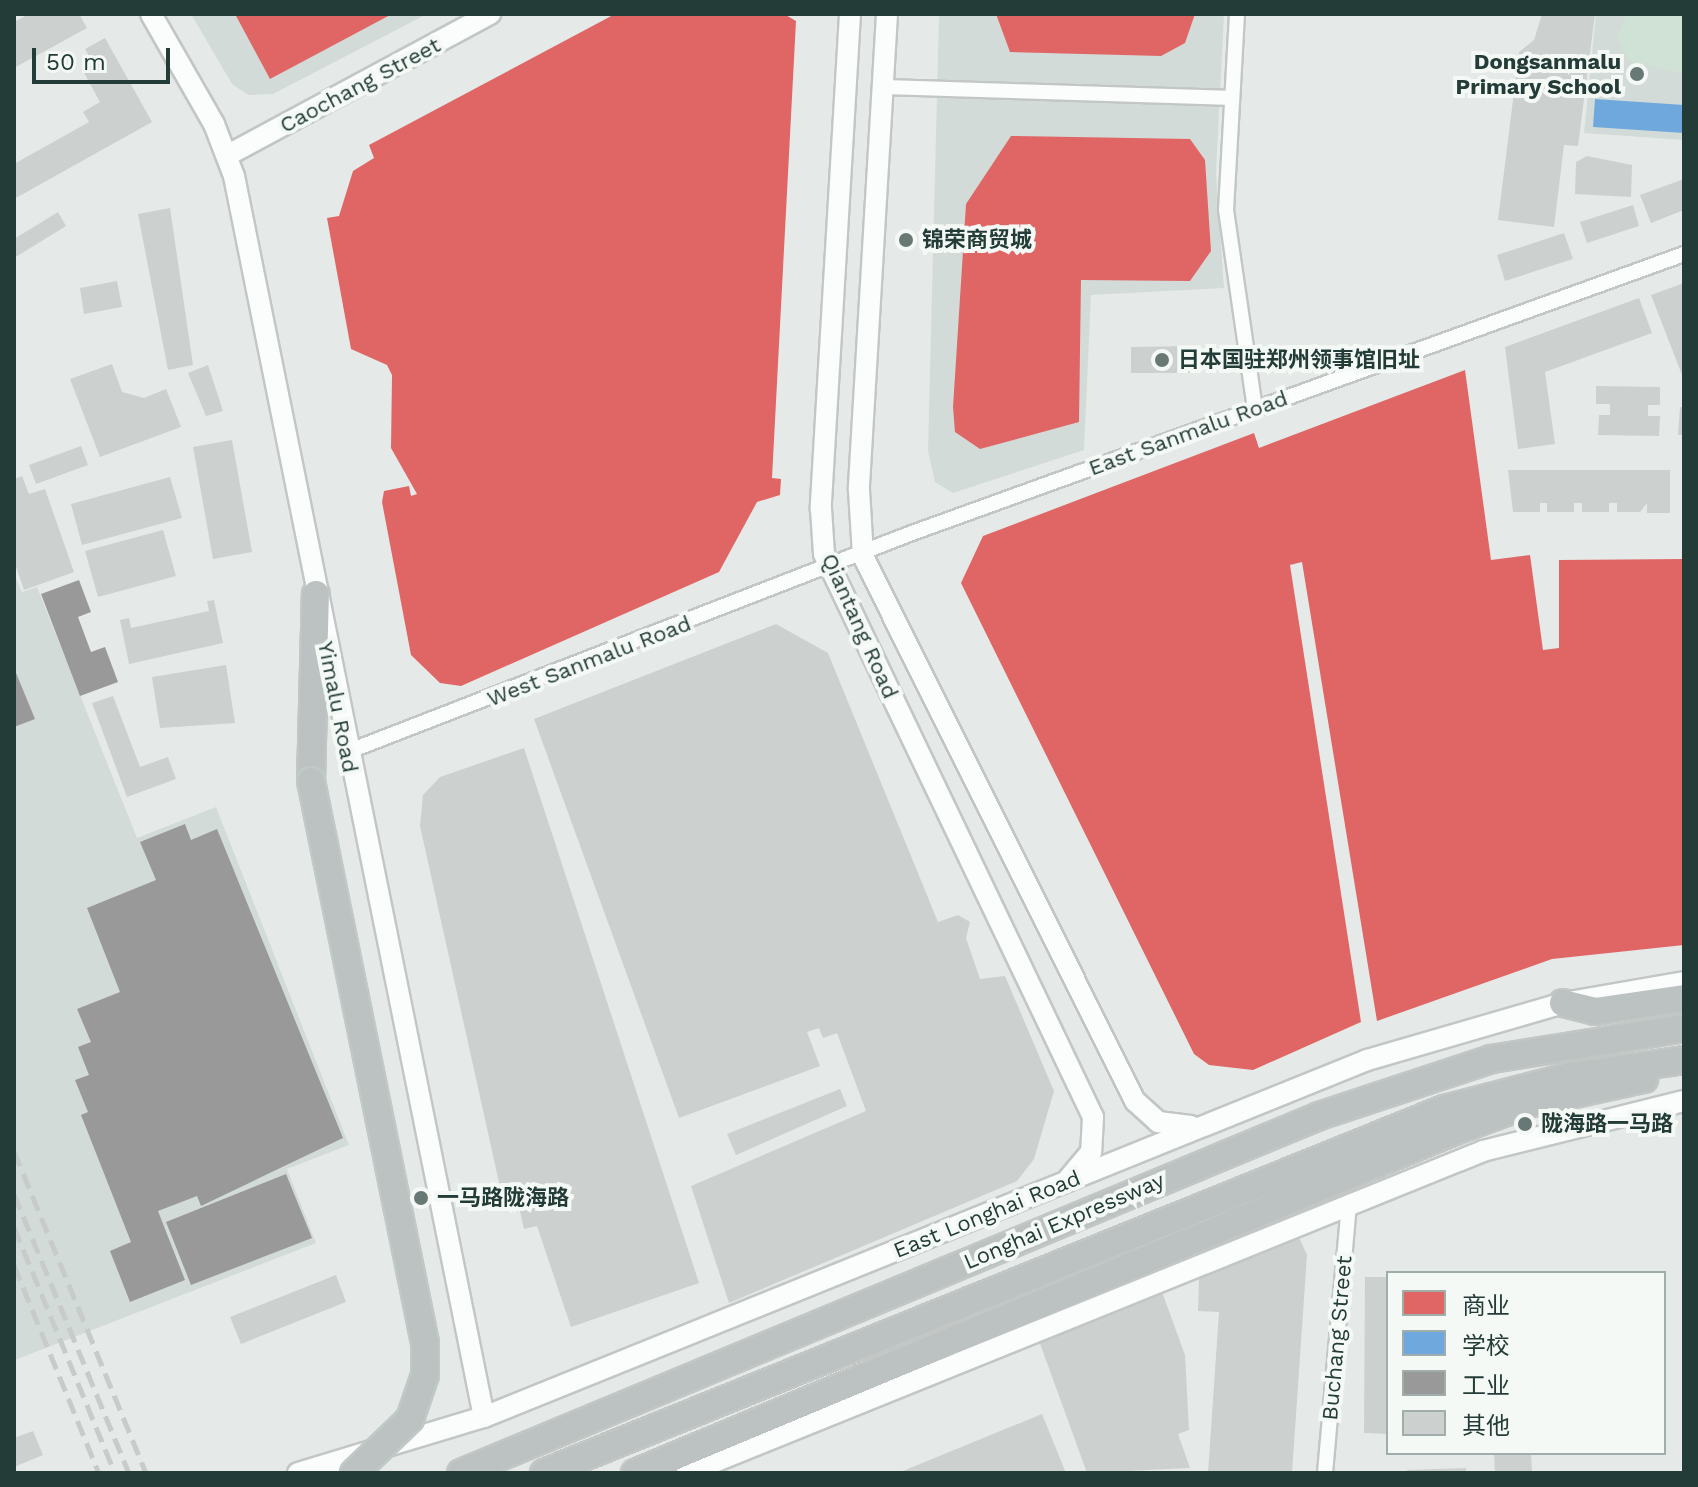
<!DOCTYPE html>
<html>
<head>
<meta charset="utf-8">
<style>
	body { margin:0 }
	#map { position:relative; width:1698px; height:1487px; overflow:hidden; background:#e5eae8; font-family:"Work Sans","Noto Sans SC",sans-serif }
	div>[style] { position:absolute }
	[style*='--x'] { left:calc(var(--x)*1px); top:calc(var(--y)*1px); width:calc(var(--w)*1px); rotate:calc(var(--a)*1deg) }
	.built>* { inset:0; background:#d3dbd8 }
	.green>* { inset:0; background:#d0e2d6 }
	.shops>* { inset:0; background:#e06666 }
	.schools>* { inset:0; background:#6fa8dc }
	.industry>* { inset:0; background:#999 }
	.building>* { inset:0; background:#ccd1cf }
	.roads { filter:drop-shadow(2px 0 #c2c7c5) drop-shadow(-2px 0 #c2c7c5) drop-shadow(0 2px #c2c7c5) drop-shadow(0 -2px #c2c7c5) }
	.street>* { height:14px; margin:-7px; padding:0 7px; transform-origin:7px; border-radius:7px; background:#fbfcfc }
	.secondary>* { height:20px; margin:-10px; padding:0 10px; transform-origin:10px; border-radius:10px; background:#fbfcfc }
	.highway>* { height:26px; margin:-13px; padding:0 13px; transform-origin:13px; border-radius:13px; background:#bbc2c1 }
	.rail>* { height:5px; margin-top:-2.5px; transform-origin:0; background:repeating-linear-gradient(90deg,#c7cbca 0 16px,transparent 0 24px) }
	.bridges { filter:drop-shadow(2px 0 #c1c9c7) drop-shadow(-2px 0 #c1c9c7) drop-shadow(0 2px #c1c9c7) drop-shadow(0 -2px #c1c9c7) }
	.highway-bridge>* { height:26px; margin:-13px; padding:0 13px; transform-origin:13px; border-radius:13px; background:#bbc2c1 }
	.dots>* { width:22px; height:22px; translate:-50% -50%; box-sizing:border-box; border:4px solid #f4f9f6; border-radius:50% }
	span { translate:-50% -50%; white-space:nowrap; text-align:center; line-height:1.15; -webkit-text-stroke:8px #f4f9f6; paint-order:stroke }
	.poi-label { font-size:22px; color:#243c37; font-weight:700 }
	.right { translate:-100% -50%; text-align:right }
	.left { translate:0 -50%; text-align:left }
	.street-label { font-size:22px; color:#243c37 }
	.frame { position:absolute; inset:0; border:16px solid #243c37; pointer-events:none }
	.legend { position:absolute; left:1386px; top:1271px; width:280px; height:184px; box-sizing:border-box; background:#f4f9f6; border:2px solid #a1adaa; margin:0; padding:10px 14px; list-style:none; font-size:24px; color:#243c37 }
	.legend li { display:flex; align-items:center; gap:16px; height:40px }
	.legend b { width:40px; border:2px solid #a1adaa }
	.scale { position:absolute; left:32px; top:48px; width:138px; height:36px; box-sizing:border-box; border:4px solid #243c37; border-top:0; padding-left:10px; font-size:24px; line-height:28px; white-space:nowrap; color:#243c37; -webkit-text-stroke:6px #f4f9f6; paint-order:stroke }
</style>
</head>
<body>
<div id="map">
	<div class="built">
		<div style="clip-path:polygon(191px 14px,427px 14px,273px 94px,248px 95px,232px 84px)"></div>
		<div style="clip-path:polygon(939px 14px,1224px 14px,1216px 173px,1224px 288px,1091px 295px,1084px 450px,953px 493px,935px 482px,928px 451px)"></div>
		<div style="clip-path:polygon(1596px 14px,1684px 14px,1684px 140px,1584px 133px)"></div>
		<div style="clip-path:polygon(14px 574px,22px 592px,37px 587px,137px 838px,216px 807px,349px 1145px,287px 1169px,316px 1243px,15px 1360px)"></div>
	</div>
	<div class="green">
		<div style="clip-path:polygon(1627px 14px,1684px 14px,1684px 74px,1629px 61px,1617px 37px)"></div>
	</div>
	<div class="shops">
		<div style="clip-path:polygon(235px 14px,392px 14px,270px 79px)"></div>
		<div style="clip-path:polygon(615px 14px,784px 14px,796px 21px,772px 478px,781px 479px,780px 495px,757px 502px,719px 572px,461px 686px,440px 683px,411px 655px,382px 502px,384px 491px,409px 486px,411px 496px,417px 494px,391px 448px,392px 375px,387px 365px,351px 349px,327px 218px,339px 216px,353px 171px,374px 158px,369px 145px)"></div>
		<div style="clip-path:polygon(996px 14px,1195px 14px,1185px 43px,1161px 56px,1010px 52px)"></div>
		<div style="clip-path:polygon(1011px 136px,1190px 139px,1205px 160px,1211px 251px,1190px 281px,1081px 280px,1079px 422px,980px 449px,955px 432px,953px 407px,966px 204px)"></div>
		<div style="clip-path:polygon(1465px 370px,1491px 560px,1530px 555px,1543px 650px,1559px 648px,1559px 560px,1684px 559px,1684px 945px,1552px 959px,1377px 1021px,1302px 562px,1290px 565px,1361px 1022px,1253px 1070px,1209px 1065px,1194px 1054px,961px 583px,983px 536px,1254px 433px,1259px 448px)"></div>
	</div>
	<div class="schools">
		<div style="clip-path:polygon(1595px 99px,1684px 105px,1684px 133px,1593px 127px)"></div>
	</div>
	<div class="industry">
		<div style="clip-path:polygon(79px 580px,91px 612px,78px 617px,91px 652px,105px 647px,118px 682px,80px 696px,41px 594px)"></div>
		<div style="clip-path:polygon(14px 668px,35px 719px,14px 727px)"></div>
		<div style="clip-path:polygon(185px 824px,191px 840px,217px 829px,343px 1138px,201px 1206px,197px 1196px,158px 1211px,185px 1280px,130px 1302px,110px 1251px,131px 1242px,81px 1115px,88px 1112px,75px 1080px,89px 1075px,78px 1047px,91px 1042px,77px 1009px,120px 992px,87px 908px,156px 880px,140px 842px)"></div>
		<div style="clip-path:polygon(286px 1174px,312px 1238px,191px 1285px,166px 1222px)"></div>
	</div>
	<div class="building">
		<div style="clip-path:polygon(29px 14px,79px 14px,87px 28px,14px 68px,14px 22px)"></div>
		<div style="clip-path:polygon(1542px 14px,1595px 14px,1578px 146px,1564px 145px,1554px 227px,1498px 220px,1519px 52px,1534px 40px)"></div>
		<div style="clip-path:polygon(105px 38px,152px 122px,14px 199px,14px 164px,89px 122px,83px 112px,100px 102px,82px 69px,93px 63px,85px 49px)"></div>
		<div style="clip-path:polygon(1587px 156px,1632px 165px,1631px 197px,1575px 194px,1576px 162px)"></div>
		<div style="clip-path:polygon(1684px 179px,1684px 210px,1651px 223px,1640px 195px)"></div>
		<div style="clip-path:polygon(1633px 205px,1639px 226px,1587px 243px,1580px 222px)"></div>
		<div style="clip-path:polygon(170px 208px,193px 365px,168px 370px,138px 214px)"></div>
		<div style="clip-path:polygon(58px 212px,66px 226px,14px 258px,14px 239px)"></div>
		<div style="clip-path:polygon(1564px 233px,1573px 259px,1505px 281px,1497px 255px)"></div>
		<div style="clip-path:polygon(117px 281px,122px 307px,84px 314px,80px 288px)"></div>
		<div style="clip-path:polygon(1684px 283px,1684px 380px,1651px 295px)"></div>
		<div style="clip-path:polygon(1639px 298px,1652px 333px,1545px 372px,1555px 444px,1518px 449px,1505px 347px)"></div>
		<div style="clip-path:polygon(1194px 346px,1194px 373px,1131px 373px,1131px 347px)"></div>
		<div style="clip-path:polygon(112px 364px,122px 392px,144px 398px,166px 389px,181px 427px,100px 457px,70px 379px)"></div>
		<div style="clip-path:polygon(208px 365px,223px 411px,206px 416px,188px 373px)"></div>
		<div style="clip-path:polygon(1596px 386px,1660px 387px,1660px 405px,1648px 405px,1648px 416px,1660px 416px,1659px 436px,1598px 435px,1599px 415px,1610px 415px,1610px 404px,1596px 404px)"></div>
		<div style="clip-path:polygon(1680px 407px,1684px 408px,1684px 435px,1678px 435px)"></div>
		<div style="clip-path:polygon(232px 440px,252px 552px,213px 559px,193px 447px)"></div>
		<div style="clip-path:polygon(81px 446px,88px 465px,36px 484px,29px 465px)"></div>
		<div style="clip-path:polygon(1508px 470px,1670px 470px,1670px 513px,1647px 513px,1647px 503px,1640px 512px,1617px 512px,1617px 503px,1609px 503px,1609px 512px,1582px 512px,1582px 503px,1574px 503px,1574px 512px,1547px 512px,1547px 503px,1540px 503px,1540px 512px,1513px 512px)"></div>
		<div style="clip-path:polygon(22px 476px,29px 494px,45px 489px,74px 572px,24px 590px,14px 561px,14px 479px)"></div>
		<div style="clip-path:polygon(170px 477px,182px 518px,82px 545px,71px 504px)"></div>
		<div style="clip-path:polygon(163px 530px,176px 576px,98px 597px,85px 551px)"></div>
		<div style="clip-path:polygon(214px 600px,223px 643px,129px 664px,120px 620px,129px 618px,131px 628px,209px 611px,207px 601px)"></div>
		<div style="clip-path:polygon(776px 624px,828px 653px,938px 922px,958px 915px,970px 922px,966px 938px,980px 979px,1005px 976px,1054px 1091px,1034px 1159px,1017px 1181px,729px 1303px,691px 1186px,866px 1111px,837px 1033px,823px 1038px,819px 1028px,807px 1032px,820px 1066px,679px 1118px,534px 719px)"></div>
		<div style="clip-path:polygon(226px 665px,235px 723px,160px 728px,152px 677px)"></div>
		<div style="clip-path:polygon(113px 696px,140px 767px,168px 757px,176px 779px,127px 797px,92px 703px)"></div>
		<div style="clip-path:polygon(524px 748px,699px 1283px,571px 1327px,537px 1226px,524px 1229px,518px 1202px,504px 1205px,420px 826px,423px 795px,440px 777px)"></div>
		<div style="clip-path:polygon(840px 1089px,847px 1106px,736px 1155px,727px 1134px)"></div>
		<div style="clip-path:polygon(1298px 1235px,1307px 1255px,1292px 1473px,1208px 1473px,1219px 1312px,1198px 1311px,1199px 1278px)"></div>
		<div style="clip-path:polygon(336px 1275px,346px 1302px,241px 1344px,230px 1317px)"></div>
		<div style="clip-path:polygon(1365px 1277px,1388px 1277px,1388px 1434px,1364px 1433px)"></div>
		<div style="clip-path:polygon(1162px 1292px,1185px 1355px,1189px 1430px,1178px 1434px,1190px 1468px,1087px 1473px,1038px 1338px)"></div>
		<div style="clip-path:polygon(1042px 1414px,1066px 1473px,898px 1473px)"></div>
		<div style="clip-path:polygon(33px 1431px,43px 1455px,14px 1467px,14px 1438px)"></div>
		<div style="clip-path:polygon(1494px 1453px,1531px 1453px,1532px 1473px,1495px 1473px)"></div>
		<div style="clip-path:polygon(1466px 1468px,1466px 1473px,1407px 1473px,1407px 1470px)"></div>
	</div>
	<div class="roads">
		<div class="street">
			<div style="--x:1237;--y:14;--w:196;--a:93.2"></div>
			<div style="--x:1226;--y:210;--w:201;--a:81.7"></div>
			<div style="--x:884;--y:87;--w:343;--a:1.8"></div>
			<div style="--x:347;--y:752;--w:606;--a:-21.19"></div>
			<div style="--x:912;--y:533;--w:821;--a:-19.87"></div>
			<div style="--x:1325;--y:1473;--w:272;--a:-84.9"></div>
		</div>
		<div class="secondary">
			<div style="--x:151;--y:14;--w:127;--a:60.2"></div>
			<div style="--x:214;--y:124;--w:56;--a:69"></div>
			<div style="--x:234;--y:176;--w:1266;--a:78.61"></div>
			<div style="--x:850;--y:14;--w:496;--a:93.4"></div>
			<div style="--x:821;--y:509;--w:45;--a:86.2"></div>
			<div style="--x:824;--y:554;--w:624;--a:64.46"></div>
			<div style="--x:1093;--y:1117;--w:35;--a:93"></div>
			<div style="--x:1091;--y:1152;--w:34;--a:130"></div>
			<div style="--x:887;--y:14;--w:477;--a:93.4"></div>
			<div style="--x:859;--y:490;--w:66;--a:86.5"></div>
			<div style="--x:863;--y:556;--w:609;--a:63.48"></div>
			<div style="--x:1135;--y:1101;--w:31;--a:42"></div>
			<div style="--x:1158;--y:1122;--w:33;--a:7"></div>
			<div style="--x:228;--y:155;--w:298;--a:-28.3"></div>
			<div style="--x:298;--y:1473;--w:194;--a:-16.8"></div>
			<div style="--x:484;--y:1417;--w:952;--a:-22.01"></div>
			<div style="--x:1367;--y:1060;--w:204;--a:-16.2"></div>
			<div style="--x:1563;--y:1003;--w:123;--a:-9.8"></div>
			<div style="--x:687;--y:1473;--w:859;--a:-22.02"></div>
			<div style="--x:1483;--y:1151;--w:207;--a:-14"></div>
		</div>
		<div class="highway">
			<div style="--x:311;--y:781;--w:187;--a:-88.5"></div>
			<div style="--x:1563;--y:1003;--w:33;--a:14"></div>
			<div style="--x:1595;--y:1011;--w:90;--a:-8.3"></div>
			<div style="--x:461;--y:1473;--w:929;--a:-22.59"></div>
			<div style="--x:1319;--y:1116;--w:181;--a:-18.3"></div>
			<div style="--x:1491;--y:1059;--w:195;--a:-9.1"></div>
			<div style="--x:544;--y:1473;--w:971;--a:-22.02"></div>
			<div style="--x:1444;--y:1109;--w:132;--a:-14.5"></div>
			<div style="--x:1572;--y:1076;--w:113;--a:-8.1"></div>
			<div style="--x:635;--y:1473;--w:885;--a:-22.65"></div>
			<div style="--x:1452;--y:1132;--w:81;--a:-20.2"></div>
			<div style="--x:1528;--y:1104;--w:119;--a:-12.2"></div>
		</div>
	</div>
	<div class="rail">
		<div style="--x:14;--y:1151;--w:348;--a:67.7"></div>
		<div style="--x:14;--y:1194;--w:302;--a:67.6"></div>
		<div style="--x:14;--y:1227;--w:266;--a:67.7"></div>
		<div style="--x:14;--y:1265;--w:225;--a:67.8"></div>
	</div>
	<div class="bridges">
		<div class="highway-bridge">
			<div style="--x:311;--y:781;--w:573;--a:78.53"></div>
			<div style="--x:425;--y:1343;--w:32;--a:90"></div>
			<div style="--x:425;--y:1375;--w:46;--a:108.8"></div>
			<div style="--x:410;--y:1419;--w:78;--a:136"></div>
		</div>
	</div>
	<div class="dots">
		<div style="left:1637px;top:74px;background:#687975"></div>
		<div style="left:906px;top:240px;background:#687975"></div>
		<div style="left:1162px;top:360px;background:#687975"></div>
		<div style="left:1525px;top:1124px;background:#687975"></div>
		<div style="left:421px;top:1198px;background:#687975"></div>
	</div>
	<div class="poi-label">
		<span class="right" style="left:1621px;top:74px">Dongsanmalu<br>Primary School</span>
		<span class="left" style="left:922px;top:240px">锦荣商贸城</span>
		<span class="left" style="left:1178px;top:360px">日本国驻郑州领事馆旧址</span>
		<span class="left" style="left:1541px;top:1124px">陇海路一马路</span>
		<span class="left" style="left:437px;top:1198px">一马路陇海路</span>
	</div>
	<div class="street-label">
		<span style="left:360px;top:85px;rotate:-28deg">Caochang Street</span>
		<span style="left:1188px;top:433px;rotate:-20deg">East Sanmalu Road</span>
		<span style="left:860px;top:626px;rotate:66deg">Qiantang Road</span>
		<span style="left:589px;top:661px;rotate:-21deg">West Sanmalu Road</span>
		<span style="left:338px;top:707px;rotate:79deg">Yimalu Road</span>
		<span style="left:987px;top:1214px;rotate:-22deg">East Longhai Road</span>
		<span style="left:1064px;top:1221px;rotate:-23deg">Longhai Expressway</span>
		<span style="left:1337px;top:1338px;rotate:-85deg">Buchang Street</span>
	</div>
	<div class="frame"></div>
	<ul class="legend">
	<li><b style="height:22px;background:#e06666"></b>商业</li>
	<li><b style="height:22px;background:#6fa8dc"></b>学校</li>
	<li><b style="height:22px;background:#999"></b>工业</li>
	<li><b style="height:22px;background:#ccd1cf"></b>其他</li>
	</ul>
	<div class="scale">50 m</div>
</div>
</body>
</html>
